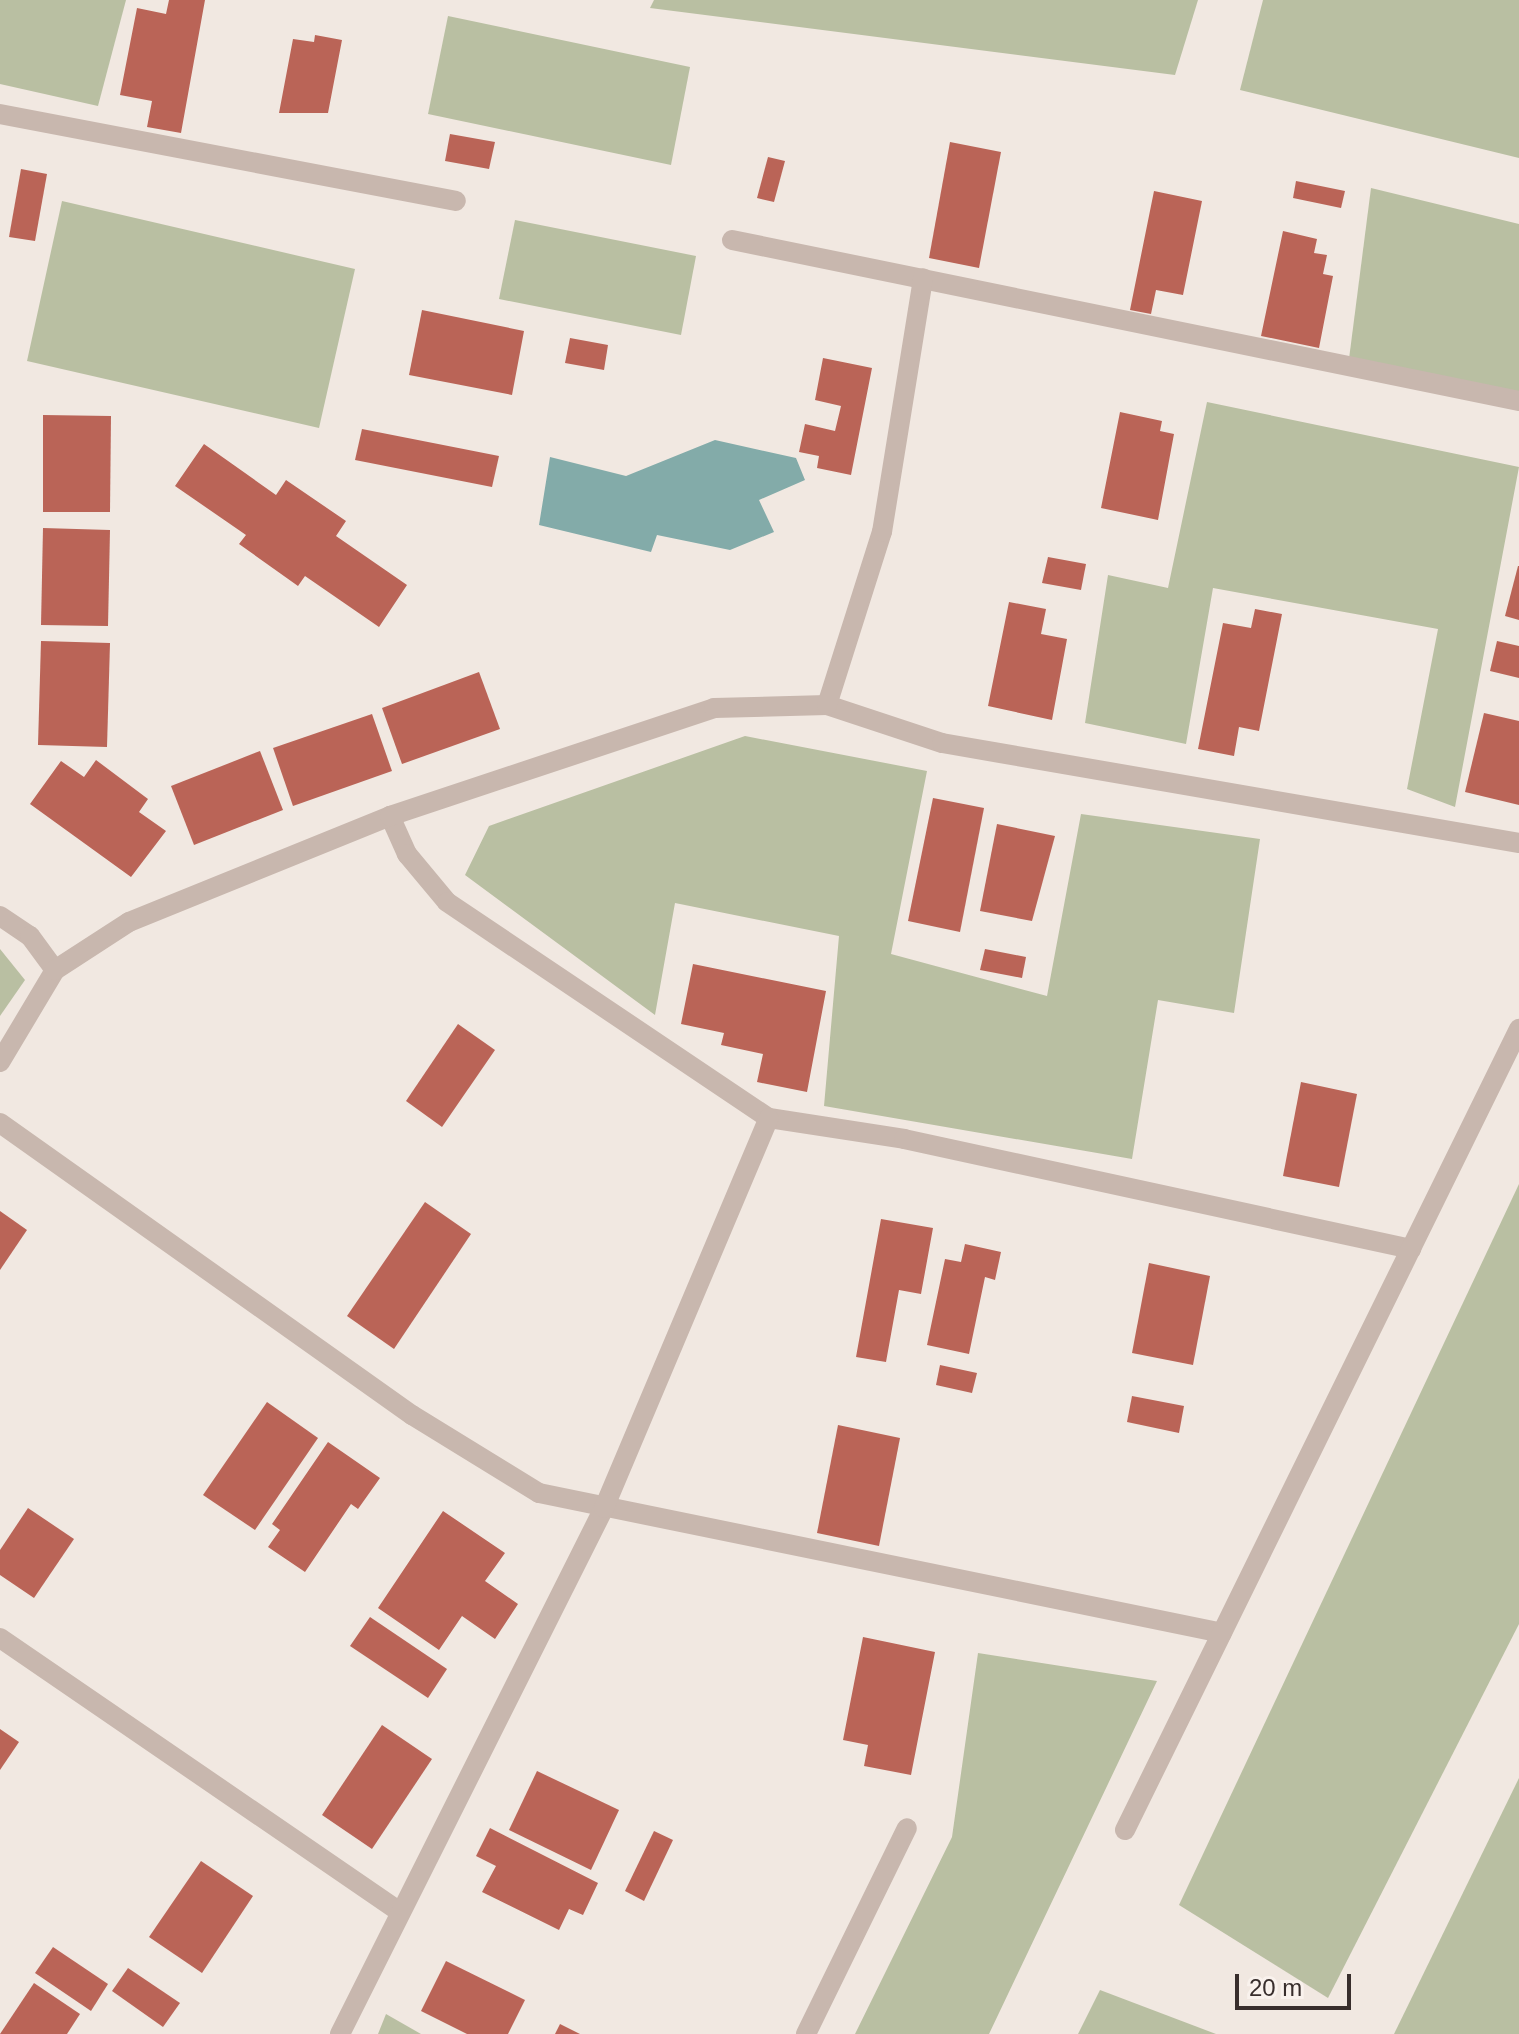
<!DOCTYPE html>
<html>
<head>
<meta charset="utf-8">
<style>
	body { margin:0 }
	#map { position:relative; width:1519px; height:2034px; overflow:hidden; background:#f1e8e1; font-family:Helvetica,sans-serif }
	div>[style] { position:absolute }
	[style*='--x'] { left:calc(var(--x)*1px); top:calc(var(--y)*1px); width:calc(var(--w)*1px); rotate:calc(var(--a)*1deg) }
	.green>* { inset:0; background:#b9bfa2 }
	.water>* { inset:0; background:#83aba9 }
	.building>* { inset:0; background:#ba6457 }
	.minor>* { height:20px; margin:-10px; padding:0 10px; transform-origin:10px; border-radius:10px; background:#c8b7ae }
	span { translate:-50% -50%; white-space:nowrap; text-align:center; line-height:1.15; -webkit-text-stroke:8px #f9f2ed; paint-order:stroke }
	.scale { position:absolute; left:1235px; top:1974px; width:116px; height:36px; box-sizing:border-box; border:4px solid #382e2c; border-top:0; padding-left:10px; font-size:24px; line-height:28px; white-space:nowrap; color:#382e2c; -webkit-text-stroke:6px #f9f2ed; paint-order:stroke }
</style>
</head>
<body>
<div id="map">
	<div class="green">
		<div style="clip-path:polygon(0 0,126px 0,98px 106px,0 84px)"></div>
		<div style="clip-path:polygon(654px 0,1198px 0,1175px 75px,650px 8px)"></div>
		<div style="clip-path:polygon(1263px 0,1519px 0,1519px 158px,1240px 90px)"></div>
		<div style="clip-path:polygon(448px 16px,690px 67px,671px 165px,428px 114px)"></div>
		<div style="clip-path:polygon(1371px 188px,1519px 224px,1519px 394px,1349px 359px)"></div>
		<div style="clip-path:polygon(62px 201px,355px 269px,319px 428px,27px 361px)"></div>
		<div style="clip-path:polygon(515px 220px,696px 256px,681px 335px,499px 299px)"></div>
		<div style="clip-path:polygon(1207px 402px,1519px 467px,1455px 807px,1407px 789px,1438px 629px,1213px 588px,1186px 744px,1085px 723px,1108px 575px,1168px 588px)"></div>
		<div style="clip-path:polygon(745px 736px,927px 771px,891px 954px,1047px 996px,1081px 814px,1260px 839px,1234px 1013px,1158px 1000px,1132px 1159px,824px 1106px,839px 936px,675px 903px,655px 1015px,465px 875px,489px 826px)"></div>
		<div style="clip-path:polygon(0 949px,25px 980px,0 1016px)"></div>
		<div style="clip-path:polygon(1519px 1184px,1519px 1624px,1328px 1998px,1179px 1905px)"></div>
		<div style="clip-path:polygon(978px 1653px,1157px 1681px,989px 2034px,855px 2034px,952px 1837px)"></div>
		<div style="clip-path:polygon(1519px 1778px,1519px 2034px,1394px 2034px)"></div>
		<div style="clip-path:polygon(1100px 1990px,1216px 2034px,1078px 2034px)"></div>
		<div style="clip-path:polygon(386px 2014px,421px 2034px,378px 2034px)"></div>
	</div>
	<div class="water">
		<div style="clip-path:polygon(715px 440px,796px 458px,805px 480px,759px 500px,774px 532px,730px 550px,657px 535px,651px 552px,539px 525px,550px 457px,626px 476px)"></div>
	</div>
	<div class="building">
		<div style="clip-path:polygon(169px 0,205px 0,181px 133px,147px 127px,152px 101px,120px 95px,137px 8px,166px 14px)"></div>
		<div style="clip-path:polygon(315px 35px,342px 40px,328px 113px,279px 113px,293px 39px,314px 42px)"></div>
		<div style="clip-path:polygon(450px 134px,495px 142px,489px 169px,445px 161px)"></div>
		<div style="clip-path:polygon(950px 142px,1001px 152px,979px 268px,929px 258px)"></div>
		<div style="clip-path:polygon(768px 157px,785px 161px,774px 202px,757px 198px)"></div>
		<div style="clip-path:polygon(21px 169px,47px 174px,35px 241px,9px 237px)"></div>
		<div style="clip-path:polygon(1296px 181px,1345px 191px,1341px 208px,1293px 198px)"></div>
		<div style="clip-path:polygon(1154px 191px,1202px 201px,1183px 295px,1156px 290px,1151px 314px,1130px 310px)"></div>
		<div style="clip-path:polygon(1283px 231px,1317px 239px,1314px 253px,1327px 255px,1323px 274px,1333px 276px,1319px 348px,1261px 336px)"></div>
		<div style="clip-path:polygon(422px 310px,524px 331px,512px 395px,409px 375px)"></div>
		<div style="clip-path:polygon(570px 338px,608px 345px,604px 370px,565px 363px)"></div>
		<div style="clip-path:polygon(823px 358px,872px 368px,851px 475px,817px 468px,819px 456px,799px 452px,805px 424px,835px 431px,841px 406px,815px 400px)"></div>
		<div style="clip-path:polygon(1120px 412px,1162px 421px,1160px 431px,1174px 434px,1158px 520px,1101px 508px)"></div>
		<div style="clip-path:polygon(43px 415px,111px 416px,110px 512px,43px 512px)"></div>
		<div style="clip-path:polygon(362px 429px,499px 456px,492px 487px,355px 460px)"></div>
		<div style="clip-path:polygon(204px 444px,276px 495px,286px 480px,346px 521px,336px 536px,407px 585px,379px 627px,305px 576px,298px 586px,239px 544px,246px 535px,175px 486px)"></div>
		<div style="clip-path:polygon(43px 528px,110px 530px,108px 626px,41px 625px)"></div>
		<div style="clip-path:polygon(1048px 557px,1086px 564px,1081px 590px,1042px 583px)"></div>
		<div style="clip-path:polygon(1518px 566px,1519px 566px,1519px 620px,1505px 616px)"></div>
		<div style="clip-path:polygon(1009px 602px,1046px 609px,1041px 634px,1067px 639px,1052px 720px,988px 706px)"></div>
		<div style="clip-path:polygon(1255px 609px,1282px 614px,1259px 731px,1239px 727px,1234px 756px,1198px 749px,1223px 623px,1251px 628px)"></div>
		<div style="clip-path:polygon(41px 641px,110px 643px,107px 747px,38px 745px)"></div>
		<div style="clip-path:polygon(1497px 641px,1519px 646px,1519px 678px,1490px 671px)"></div>
		<div style="clip-path:polygon(479px 672px,500px 729px,402px 764px,382px 708px)"></div>
		<div style="clip-path:polygon(1484px 713px,1519px 721px,1519px 805px,1465px 792px)"></div>
		<div style="clip-path:polygon(372px 714px,392px 771px,293px 806px,273px 748px)"></div>
		<div style="clip-path:polygon(260px 751px,283px 810px,194px 845px,171px 786px)"></div>
		<div style="clip-path:polygon(96px 760px,148px 799px,139px 812px,166px 831px,131px 877px,30px 804px,61px 761px,84px 777px)"></div>
		<div style="clip-path:polygon(933px 798px,984px 808px,960px 932px,908px 921px)"></div>
		<div style="clip-path:polygon(997px 824px,1055px 836px,1032px 921px,980px 911px)"></div>
		<div style="clip-path:polygon(985px 949px,1026px 957px,1022px 978px,980px 970px)"></div>
		<div style="clip-path:polygon(693px 964px,826px 991px,807px 1092px,757px 1082px,763px 1054px,721px 1045px,724px 1033px,681px 1024px)"></div>
		<div style="clip-path:polygon(458px 1024px,495px 1050px,442px 1127px,406px 1101px)"></div>
		<div style="clip-path:polygon(1301px 1082px,1357px 1094px,1339px 1187px,1283px 1176px)"></div>
		<div style="clip-path:polygon(425px 1202px,471px 1234px,394px 1349px,347px 1316px)"></div>
		<div style="clip-path:polygon(0 1211px,27px 1230px,0 1270px)"></div>
		<div style="clip-path:polygon(881px 1219px,933px 1228px,921px 1294px,899px 1290px,886px 1362px,856px 1357px)"></div>
		<div style="clip-path:polygon(965px 1244px,1001px 1252px,995px 1280px,985px 1277px,969px 1354px,927px 1345px,945px 1259px,961px 1262px)"></div>
		<div style="clip-path:polygon(1149px 1263px,1210px 1276px,1193px 1365px,1132px 1353px)"></div>
		<div style="clip-path:polygon(940px 1365px,977px 1373px,972px 1393px,936px 1385px)"></div>
		<div style="clip-path:polygon(1132px 1396px,1184px 1406px,1179px 1433px,1127px 1422px)"></div>
		<div style="clip-path:polygon(267px 1402px,318px 1438px,255px 1530px,203px 1495px)"></div>
		<div style="clip-path:polygon(838px 1425px,900px 1438px,879px 1546px,817px 1533px)"></div>
		<div style="clip-path:polygon(328px 1442px,380px 1478px,358px 1509px,351px 1504px,305px 1572px,268px 1547px,280px 1530px,272px 1524px)"></div>
		<div style="clip-path:polygon(28px 1508px,74px 1539px,34px 1598px,0 1575px,0 1550px)"></div>
		<div style="clip-path:polygon(443px 1511px,505px 1553px,485px 1581px,518px 1604px,495px 1639px,462px 1616px,439px 1650px,378px 1608px)"></div>
		<div style="clip-path:polygon(370px 1617px,447px 1669px,428px 1698px,350px 1646px)"></div>
		<div style="clip-path:polygon(863px 1637px,935px 1652px,911px 1775px,864px 1766px,868px 1745px,843px 1740px)"></div>
		<div style="clip-path:polygon(382px 1725px,432px 1759px,372px 1849px,322px 1815px)"></div>
		<div style="clip-path:polygon(0 1729px,19px 1742px,0 1770px)"></div>
		<div style="clip-path:polygon(537px 1771px,619px 1810px,591px 1870px,509px 1830px)"></div>
		<div style="clip-path:polygon(490px 1828px,598px 1883px,583px 1915px,569px 1909px,559px 1930px,482px 1892px,496px 1866px,476px 1856px)"></div>
		<div style="clip-path:polygon(654px 1831px,673px 1840px,644px 1901px,625px 1891px)"></div>
		<div style="clip-path:polygon(201px 1861px,253px 1896px,202px 1973px,149px 1937px)"></div>
		<div style="clip-path:polygon(53px 1947px,108px 1984px,91px 2011px,35px 1973px)"></div>
		<div style="clip-path:polygon(446px 1961px,525px 2000px,508px 2034px,467px 2034px,421px 2011px)"></div>
		<div style="clip-path:polygon(128px 1968px,180px 2003px,163px 2027px,112px 1991px)"></div>
		<div style="clip-path:polygon(34px 1983px,80px 2014px,67px 2034px,0 2034px)"></div>
		<div style="clip-path:polygon(560px 2024px,580px 2034px,555px 2034px)"></div>
	</div>
	<div class="minor">
		<div style="--x:0;--y:114;--w:464;--a:10.8"></div>
		<div style="--x:732;--y:240;--w:803;--a:11.56"></div>
		<div style="--x:827;--y:705;--w:121;--a:18.3"></div>
		<div style="--x:942;--y:743;--w:586;--a:9.83"></div>
		<div style="--x:390;--y:816;--w:42;--a:65.9"></div>
		<div style="--x:407;--y:854;--w:62;--a:50.2"></div>
		<div style="--x:447;--y:902;--w:388;--a:33.9"></div>
		<div style="--x:769;--y:1118;--w:137;--a:8.8"></div>
		<div style="--x:904;--y:1139;--w:519;--a:12.24"></div>
		<div style="--x:0;--y:916;--w:36;--a:34"></div>
		<div style="--x:30;--y:936;--w:42;--a:53.7"></div>
		<div style="--x:0;--y:1062;--w:107;--a:-59.1"></div>
		<div style="--x:55;--y:970;--w:88;--a:-33"></div>
		<div style="--x:129;--y:922;--w:282;--a:-22.1"></div>
		<div style="--x:390;--y:816;--w:342;--a:-18.4"></div>
		<div style="--x:714;--y:708;--w:113;--a:-1.5"></div>
		<div style="--x:827;--y:705;--w:182;--a:-72.4"></div>
		<div style="--x:882;--y:532;--w:257;--a:-80.8"></div>
		<div style="--x:0;--y:1123;--w:505;--a:35.33"></div>
		<div style="--x:412;--y:1415;--w:149;--a:31.6"></div>
		<div style="--x:539;--y:1493;--w:697;--a:11.58"></div>
		<div style="--x:0;--y:1638;--w:483;--a:34.4"></div>
		<div style="--x:1125;--y:1830;--w:893;--a:-63.81"></div>
		<div style="--x:340;--y:2034;--w:589;--a:-63.35"></div>
		<div style="--x:604;--y:1508;--w:423;--a:-67.1"></div>
		<div style="--x:806;--y:2034;--w:229;--a:-63.9"></div>
	</div>
	<div class="scale">20 m</div>
</div>
</body>
</html>
